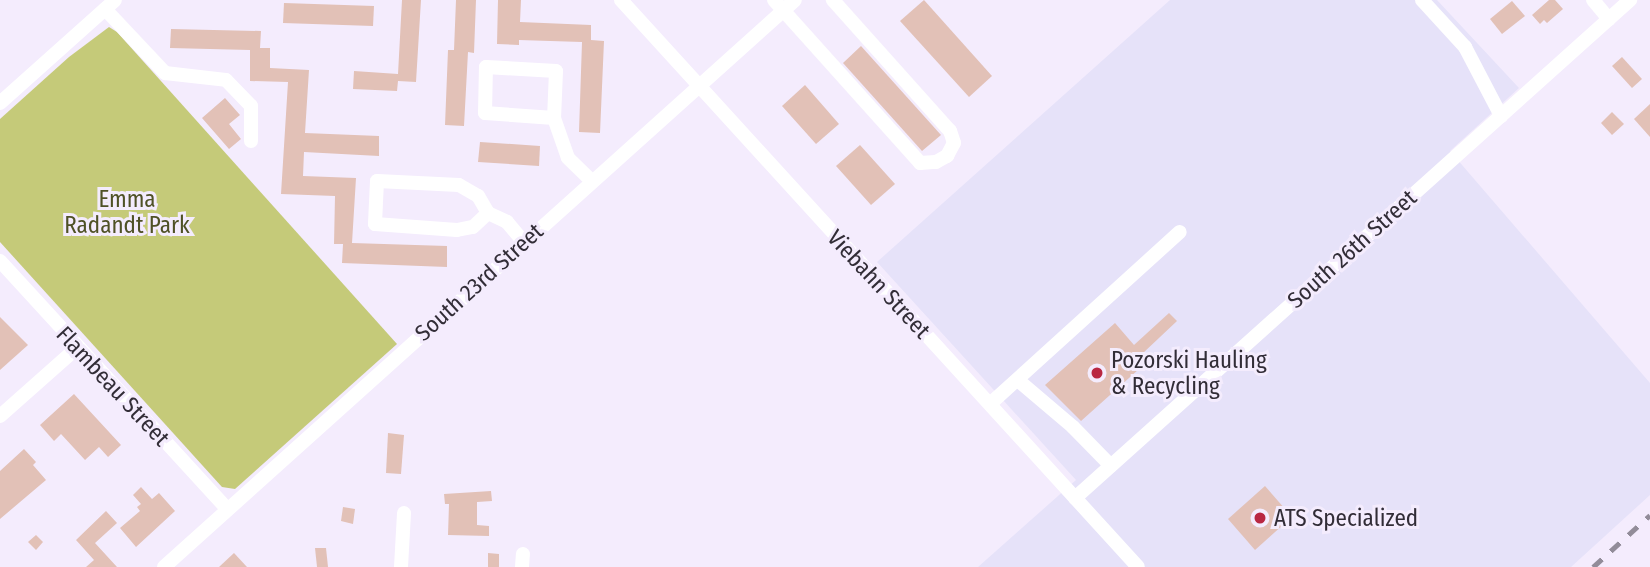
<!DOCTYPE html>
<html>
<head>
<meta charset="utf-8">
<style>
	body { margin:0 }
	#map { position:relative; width:1650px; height:567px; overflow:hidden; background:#f4ecfd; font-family:"Fira Sans Condensed",sans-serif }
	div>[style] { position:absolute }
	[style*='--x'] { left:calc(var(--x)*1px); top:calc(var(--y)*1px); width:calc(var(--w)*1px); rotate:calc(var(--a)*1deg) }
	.industrial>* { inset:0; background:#e6e2f9 }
	.green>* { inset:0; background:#c5ca79 }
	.building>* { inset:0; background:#e2c1b7 }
	.minor>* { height:14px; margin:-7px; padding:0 7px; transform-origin:7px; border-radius:7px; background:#fff }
	.rail>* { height:4.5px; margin-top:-2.25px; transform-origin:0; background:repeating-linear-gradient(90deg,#928c99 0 12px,transparent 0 24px) }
	.dots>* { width:19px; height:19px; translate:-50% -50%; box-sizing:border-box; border:4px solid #f4ecfd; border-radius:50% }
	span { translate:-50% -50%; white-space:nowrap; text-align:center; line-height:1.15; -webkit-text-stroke:6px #f4ecfd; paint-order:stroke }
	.park-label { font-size:23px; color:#4f5126 }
	.street-label { font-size:23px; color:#322d37 }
	.poi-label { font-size:23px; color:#322d37 }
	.left { translate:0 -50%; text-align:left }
</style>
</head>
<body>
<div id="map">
	<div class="industrial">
		<div style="clip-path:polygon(1170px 0,1437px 0,1519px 88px,1450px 151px,1650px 383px,1650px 495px,1571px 567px,978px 567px,1076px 480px,877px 262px)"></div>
	</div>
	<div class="green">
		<div style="clip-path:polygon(109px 27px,117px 32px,397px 344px,235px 489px,222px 487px,0 242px,0 119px,69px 57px)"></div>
	</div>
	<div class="building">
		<div style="clip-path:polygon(402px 0,421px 0,416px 82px,398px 81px,397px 91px,353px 89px,354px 71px,398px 74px)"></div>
		<div style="clip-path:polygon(456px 0,476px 0,474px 53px,468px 52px,464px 126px,445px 125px,448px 50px,454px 50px)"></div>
		<div style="clip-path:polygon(498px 0,521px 0,520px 22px,591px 25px,591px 40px,604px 41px,600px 133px,579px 132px,582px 42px,519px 40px,519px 45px,497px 44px)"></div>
		<div style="clip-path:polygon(924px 0,992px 76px,969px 97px,900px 21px)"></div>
		<div style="clip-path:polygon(1549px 0,1555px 0,1563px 9px,1547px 23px,1544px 20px,1540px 24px,1532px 15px)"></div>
		<div style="clip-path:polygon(1512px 1px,1525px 16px,1502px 34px,1490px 19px)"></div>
		<div style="clip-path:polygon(284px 3px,374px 6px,373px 26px,283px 23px)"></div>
		<div style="clip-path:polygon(171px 29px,261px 31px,260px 48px,270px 48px,270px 68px,309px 70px,305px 133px,379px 136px,379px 156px,304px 152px,303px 176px,356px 178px,352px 243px,447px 246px,447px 267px,342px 263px,343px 244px,334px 244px,335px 196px,281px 194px,288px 82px,250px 81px,250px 50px,170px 48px)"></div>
		<div style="clip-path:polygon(861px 46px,941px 135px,922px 151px,843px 63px)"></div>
		<div style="clip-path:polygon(1622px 57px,1642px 79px,1632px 88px,1612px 66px)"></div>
		<div style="clip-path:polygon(805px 85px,839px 124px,816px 144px,782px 106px)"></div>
		<div style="clip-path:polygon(225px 98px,240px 115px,229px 124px,241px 139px,229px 149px,202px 118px)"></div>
		<div style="clip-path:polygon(1650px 104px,1650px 137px,1634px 119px)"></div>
		<div style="clip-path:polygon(1612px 112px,1624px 124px,1612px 135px,1601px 123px)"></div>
		<div style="clip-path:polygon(480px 142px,540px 146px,539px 166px,478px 162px)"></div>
		<div style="clip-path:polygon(860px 145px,895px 184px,871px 205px,836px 166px)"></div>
		<div style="clip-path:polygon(1169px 313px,1177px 321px,1142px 354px,1148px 361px,1081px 421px,1045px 385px,1115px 323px,1134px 345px)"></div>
		<div style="clip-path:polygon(0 317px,28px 345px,0 370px)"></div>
		<div style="clip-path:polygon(74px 394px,121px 445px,108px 457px,99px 447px,85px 460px,61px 434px,54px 441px,40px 425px)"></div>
		<div style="clip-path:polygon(388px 433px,404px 435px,401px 474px,386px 473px)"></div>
		<div style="clip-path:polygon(24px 449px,36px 462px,33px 465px,46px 480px,0 519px,0 471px)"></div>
		<div style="clip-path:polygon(1265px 486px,1292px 517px,1255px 550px,1228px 519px)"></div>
		<div style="clip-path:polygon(141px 487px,152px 499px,159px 493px,175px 511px,136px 547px,120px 528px,140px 511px,137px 507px,141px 504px,133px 495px)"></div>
		<div style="clip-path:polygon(491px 491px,492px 501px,477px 502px,477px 525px,489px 526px,489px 536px,448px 535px,449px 504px,445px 504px,444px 494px)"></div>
		<div style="clip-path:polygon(343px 507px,355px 509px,353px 524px,341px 521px)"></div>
		<div style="clip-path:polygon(106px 511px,117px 523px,95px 543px,117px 567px,86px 567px,94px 560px,76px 540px)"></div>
		<div style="clip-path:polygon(36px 535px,43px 542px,36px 550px,28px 542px)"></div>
		<div style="clip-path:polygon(315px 548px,326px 548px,328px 567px,317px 567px)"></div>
		<div style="clip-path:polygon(234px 553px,247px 567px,219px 567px)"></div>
		<div style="clip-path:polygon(488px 553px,499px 554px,499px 567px,488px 567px)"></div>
	</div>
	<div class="minor">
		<div style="--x:621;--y:0;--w:767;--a:47.64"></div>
		<div style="--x:774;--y:0;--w:219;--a:48.1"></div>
		<div style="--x:920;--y:163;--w:16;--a:-4"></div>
		<div style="--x:936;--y:162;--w:13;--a:-29"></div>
		<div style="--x:947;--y:156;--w:15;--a:-62"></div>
		<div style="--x:954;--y:143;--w:13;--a:-108"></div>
		<div style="--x:950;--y:131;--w:176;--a:-131.8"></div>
		<div style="--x:1422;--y:0;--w:64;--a:47.5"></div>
		<div style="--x:1465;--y:47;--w:78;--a:62.4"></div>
		<div style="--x:1593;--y:0;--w:25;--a:50"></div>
		<div style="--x:105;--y:9;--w:88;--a:46.8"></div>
		<div style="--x:165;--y:73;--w:61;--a:6.5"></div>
		<div style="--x:226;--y:80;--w:36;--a:46"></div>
		<div style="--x:251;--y:106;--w:35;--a:90"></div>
		<div style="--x:0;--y:103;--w:154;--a:-41.8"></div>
		<div style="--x:554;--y:118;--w:69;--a:-175.9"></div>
		<div style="--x:485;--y:113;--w:46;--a:-88.8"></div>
		<div style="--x:486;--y:67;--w:70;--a:3.3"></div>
		<div style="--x:556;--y:71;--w:47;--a:92.4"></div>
		<div style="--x:554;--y:118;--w:42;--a:70.7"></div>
		<div style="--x:568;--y:158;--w:33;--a:44"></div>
		<div style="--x:488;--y:213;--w:20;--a:-120"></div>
		<div style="--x:478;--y:196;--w:22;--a:-150"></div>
		<div style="--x:459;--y:185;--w:82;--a:-177.2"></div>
		<div style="--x:377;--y:181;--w:43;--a:92.7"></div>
		<div style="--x:375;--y:224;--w:82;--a:4.2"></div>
		<div style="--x:457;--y:230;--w:16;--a:-11"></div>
		<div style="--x:473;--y:227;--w:21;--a:-43"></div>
		<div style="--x:488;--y:213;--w:21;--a:25"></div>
		<div style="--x:507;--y:222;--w:26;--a:50"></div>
		<div style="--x:0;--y:261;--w:336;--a:47.5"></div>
		<div style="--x:1019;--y:381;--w:71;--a:40.4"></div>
		<div style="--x:1073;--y:427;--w:54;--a:45.7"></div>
		<div style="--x:990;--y:404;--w:256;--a:-42.2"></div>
		<div style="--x:0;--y:416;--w:104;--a:-41.5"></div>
		<div style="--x:1075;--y:498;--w:746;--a:-41.9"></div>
		<div style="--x:164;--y:567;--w:848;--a:-41.94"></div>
		<div style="--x:401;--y:567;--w:54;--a:-86.8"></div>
		<div style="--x:522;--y:567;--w:13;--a:-86"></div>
	</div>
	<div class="rail">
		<div style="--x:1593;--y:567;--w:77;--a:-42.4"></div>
	</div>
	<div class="dots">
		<div style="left:1097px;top:373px;background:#b92742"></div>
		<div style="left:1260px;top:518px;background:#b92742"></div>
	</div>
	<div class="park-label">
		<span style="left:127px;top:212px">Emma<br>Radandt Park</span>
	</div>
	<div class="street-label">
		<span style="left:1352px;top:249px;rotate:-42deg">South 26th Street</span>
		<span style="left:479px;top:282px;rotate:-42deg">South 23rd Street</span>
		<span style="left:879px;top:284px;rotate:47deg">Viebahn Street</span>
		<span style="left:113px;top:386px;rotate:47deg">Flambeau Street</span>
	</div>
	<div class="poi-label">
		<span class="left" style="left:1111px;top:373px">Pozorski Hauling<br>&amp; Recycling</span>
		<span class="left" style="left:1274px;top:518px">ATS Specialized</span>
	</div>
</div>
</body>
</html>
